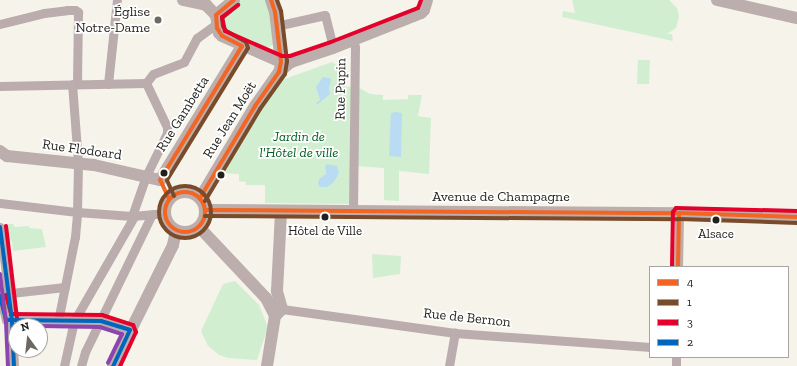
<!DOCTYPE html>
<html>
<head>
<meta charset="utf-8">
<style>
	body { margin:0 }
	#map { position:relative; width:797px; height:366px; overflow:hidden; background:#f6f3eb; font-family:"Zilla Slab",serif }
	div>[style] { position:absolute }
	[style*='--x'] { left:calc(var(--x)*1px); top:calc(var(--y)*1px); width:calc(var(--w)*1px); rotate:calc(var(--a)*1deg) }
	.green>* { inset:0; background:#d1efd0 }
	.water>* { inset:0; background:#b9dcf3 }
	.minor>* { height:9px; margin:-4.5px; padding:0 4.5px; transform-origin:4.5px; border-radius:4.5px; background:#bbadad }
	.major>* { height:12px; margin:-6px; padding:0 6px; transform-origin:6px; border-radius:6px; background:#bbaead }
	.major>.ring { margin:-6px; padding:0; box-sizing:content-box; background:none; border:12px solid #bbaead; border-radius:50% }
	.bus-1>* { height:4px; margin:-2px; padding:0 2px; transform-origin:2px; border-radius:2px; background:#f26522 }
	.bus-1>.ring { margin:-2px; padding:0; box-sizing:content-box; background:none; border:4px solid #f26522; border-radius:50% }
	.bus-2>* { height:4px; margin:-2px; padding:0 2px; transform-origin:2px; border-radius:2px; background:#7a4b2a }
	.bus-2>.ring { margin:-2px; padding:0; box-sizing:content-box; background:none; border:4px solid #7a4b2a; border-radius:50% }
	.bus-3>* { height:4px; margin:-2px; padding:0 2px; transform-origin:2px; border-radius:2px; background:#e4002b }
	.bus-4>* { height:4px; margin:-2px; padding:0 2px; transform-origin:2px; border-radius:2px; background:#0065bd }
	.bus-5>* { height:4px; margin:-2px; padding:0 2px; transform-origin:2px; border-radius:2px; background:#8e44ad }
	.dots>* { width:11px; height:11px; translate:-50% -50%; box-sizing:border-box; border:2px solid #fff; border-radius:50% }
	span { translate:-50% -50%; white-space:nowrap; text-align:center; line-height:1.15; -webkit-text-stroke:3.5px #fff; paint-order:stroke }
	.bus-label { font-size:13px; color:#201f19 }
	.poi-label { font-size:14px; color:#201f19 }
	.right { translate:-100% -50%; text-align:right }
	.street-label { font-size:14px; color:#201f19 }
	.park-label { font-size:14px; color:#005e20; font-style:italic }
	.legend { position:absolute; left:649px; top:266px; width:140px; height:92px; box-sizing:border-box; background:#fff; border:1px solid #a6a5a3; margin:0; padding:5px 7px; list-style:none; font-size:12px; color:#201f19 }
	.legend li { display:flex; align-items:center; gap:8px; height:20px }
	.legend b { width:20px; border:1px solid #a6a5a3 }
	.north { position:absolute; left:8px; top:318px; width:40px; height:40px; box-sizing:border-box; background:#fff; border:1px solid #a6a5a3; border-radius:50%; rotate:345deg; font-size:11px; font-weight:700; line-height:16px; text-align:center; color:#201f19 }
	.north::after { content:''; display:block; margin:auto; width:14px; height:18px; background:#6b6962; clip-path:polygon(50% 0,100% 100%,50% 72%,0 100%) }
</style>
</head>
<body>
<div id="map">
	<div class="green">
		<div style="clip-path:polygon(236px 0,267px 0,274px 44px,264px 50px,220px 28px,223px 10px)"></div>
		<div style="clip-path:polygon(572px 0,669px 0,677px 8px,679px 16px,676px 28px,667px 34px,672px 34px,673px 41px,562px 17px,563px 11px,575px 13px)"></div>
		<div style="clip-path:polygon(638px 60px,650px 60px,649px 84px,637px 84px)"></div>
		<div style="clip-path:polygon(332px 62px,343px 69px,342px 86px,351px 87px,350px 204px,265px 203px,265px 185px,246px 185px,246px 182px,239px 181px,239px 174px,218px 173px,279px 81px)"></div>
		<div style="clip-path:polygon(358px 87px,370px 94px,383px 95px,383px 100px,408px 99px,408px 95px,422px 95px,418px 116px,431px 118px,429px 174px,399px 171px,399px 201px,384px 200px,384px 168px,356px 166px)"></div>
		<div style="clip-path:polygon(6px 224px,13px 224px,15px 227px,28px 226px,30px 228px,42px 229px,46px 247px,13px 251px,12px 242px,7px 237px)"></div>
		<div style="clip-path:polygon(372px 254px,401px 256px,400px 274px,373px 278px)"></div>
		<div style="clip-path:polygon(235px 281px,259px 305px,268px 327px,257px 360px,228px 358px,219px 355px,208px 346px,201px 331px,223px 284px)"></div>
	</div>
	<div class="water">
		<div style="clip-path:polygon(323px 77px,330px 78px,331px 81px,329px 87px,330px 94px,317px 105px,316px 103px,320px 100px,316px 87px)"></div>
		<div style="clip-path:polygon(396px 112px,402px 113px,401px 157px,389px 156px,391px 113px)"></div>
		<div style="clip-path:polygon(327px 164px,337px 166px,339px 172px,337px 177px,333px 183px,327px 187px,320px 187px,318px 184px,319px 179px,326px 174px,325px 166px)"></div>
	</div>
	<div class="minor">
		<div style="--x:0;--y:24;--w:45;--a:-14"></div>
		<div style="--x:44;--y:13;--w:23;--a:-7"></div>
		<div style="--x:67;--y:10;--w:8;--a:0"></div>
		<div style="--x:75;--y:10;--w:4;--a:34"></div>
		<div style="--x:78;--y:12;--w:72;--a:90.8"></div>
		<div style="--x:276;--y:26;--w:50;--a:-12.7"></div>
		<div style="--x:325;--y:15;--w:34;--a:76"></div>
		<div style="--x:108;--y:84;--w:84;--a:-83.9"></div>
		<div style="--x:0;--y:86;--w:146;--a:-1.2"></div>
		<div style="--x:146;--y:83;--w:11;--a:-52"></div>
		<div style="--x:153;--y:74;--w:33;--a:-21"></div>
		<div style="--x:184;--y:62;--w:27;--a:-62"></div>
		<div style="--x:197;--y:38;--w:24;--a:-36"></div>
		<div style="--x:0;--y:203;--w:78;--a:6.7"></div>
		<div style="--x:77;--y:212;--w:55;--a:4.2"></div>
		<div style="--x:132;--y:216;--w:32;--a:-5"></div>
		<div style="--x:353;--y:211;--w:164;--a:-89.3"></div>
		<div style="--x:355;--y:47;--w:7;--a:-106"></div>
		<div style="--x:132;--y:216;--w:42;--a:-70.7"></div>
		<div style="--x:146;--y:176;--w:48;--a:-64"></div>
		<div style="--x:167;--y:133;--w:6;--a:-90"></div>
		<div style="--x:167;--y:127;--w:49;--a:-115.5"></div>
		<div style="--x:0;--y:227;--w:95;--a:82.7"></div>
		<div style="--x:12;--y:321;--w:45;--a:87.5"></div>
		<div style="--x:678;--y:267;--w:54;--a:-88.9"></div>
		<div style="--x:2;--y:294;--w:63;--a:-6.3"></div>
		<div style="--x:0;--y:296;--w:25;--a:76"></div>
		<div style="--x:6;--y:320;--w:95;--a:0.6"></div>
		<div style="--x:101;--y:321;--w:30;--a:17"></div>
		<div style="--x:282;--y:309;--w:175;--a:7.9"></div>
		<div style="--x:455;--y:333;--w:196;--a:4.1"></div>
		<div style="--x:58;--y:321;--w:86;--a:-78.6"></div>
		<div style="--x:75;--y:237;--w:25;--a:-85"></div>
		<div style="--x:77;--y:212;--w:49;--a:-88.8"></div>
		<div style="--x:78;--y:163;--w:79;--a:-94.3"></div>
		<div style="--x:64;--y:366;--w:46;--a:-77.5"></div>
		<div style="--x:74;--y:321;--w:122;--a:-60.1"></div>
		<div style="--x:81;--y:366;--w:15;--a:-74"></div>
		<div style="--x:85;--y:352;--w:153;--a:-64.1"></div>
		<div style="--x:449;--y:366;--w:34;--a:-80"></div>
		<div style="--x:676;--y:366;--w:9;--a:-90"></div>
	</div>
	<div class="major">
		<div style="--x:183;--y:0;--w:24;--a:12"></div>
		<div style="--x:206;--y:5;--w:14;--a:45"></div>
		<div style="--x:234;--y:0;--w:23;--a:140"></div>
		<div style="--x:216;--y:15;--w:18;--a:81"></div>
		<div style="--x:219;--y:33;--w:4;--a:45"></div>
		<div style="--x:222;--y:36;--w:64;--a:23.8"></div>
		<div style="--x:281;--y:62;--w:10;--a:0"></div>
		<div style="--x:291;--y:62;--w:44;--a:-18.4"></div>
		<div style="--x:333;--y:48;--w:95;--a:-21.7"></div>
		<div style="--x:421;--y:13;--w:4;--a:-45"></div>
		<div style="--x:424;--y:10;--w:10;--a:-73"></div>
		<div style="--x:271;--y:0;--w:13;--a:72"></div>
		<div style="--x:275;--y:12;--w:50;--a:83.2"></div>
		<div style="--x:281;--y:62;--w:7;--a:98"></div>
		<div style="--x:717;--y:0;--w:82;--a:12.7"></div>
		<div style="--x:0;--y:151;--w:9;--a:36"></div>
		<div style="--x:7;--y:156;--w:87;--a:5.9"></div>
		<div style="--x:94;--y:165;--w:68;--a:12.8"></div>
		<div style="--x:160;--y:180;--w:157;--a:-58.5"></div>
		<div class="ring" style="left:165px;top:192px;width:28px;height:28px"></div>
		<div style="--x:200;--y:198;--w:107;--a:-59.1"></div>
		<div style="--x:255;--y:106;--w:42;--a:-54.8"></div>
		<div style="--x:279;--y:72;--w:16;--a:-40"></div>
		<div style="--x:205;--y:210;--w:474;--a:0.4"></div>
		<div style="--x:679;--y:213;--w:118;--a:1.9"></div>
		<div style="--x:199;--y:227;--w:98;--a:46.7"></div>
		<div style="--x:266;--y:298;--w:20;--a:63"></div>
		<div style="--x:275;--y:316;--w:10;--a:-45"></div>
		<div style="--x:282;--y:309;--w:19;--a:-106"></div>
		<div style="--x:277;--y:291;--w:80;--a:-87.1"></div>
		<div style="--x:113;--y:366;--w:135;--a:-63.6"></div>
		<div style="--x:173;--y:245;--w:14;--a:-78"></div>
		<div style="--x:267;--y:366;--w:51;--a:-80.9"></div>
	</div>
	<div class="bus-1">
		<div class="ring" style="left:165px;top:192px;width:36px;height:36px"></div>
		<div style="--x:200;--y:198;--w:107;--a:-59.1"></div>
		<div style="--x:255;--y:106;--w:42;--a:-54.8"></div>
		<div style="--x:279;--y:72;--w:10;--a:-79"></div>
		<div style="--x:281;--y:62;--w:50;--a:-96.8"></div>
		<div style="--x:275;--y:12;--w:13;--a:-108"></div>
		<div style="--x:169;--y:199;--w:21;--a:-115"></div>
		<div style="--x:160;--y:180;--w:157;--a:-58.5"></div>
		<div style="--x:242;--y:46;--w:22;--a:-153"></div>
		<div style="--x:222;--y:36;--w:9;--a:-122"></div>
		<div style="--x:217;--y:28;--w:13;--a:-94"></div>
		<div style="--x:216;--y:15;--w:23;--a:-40"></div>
		<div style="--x:205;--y:210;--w:474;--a:0.4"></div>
		<div style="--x:679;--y:213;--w:118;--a:1.9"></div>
		<div style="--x:678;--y:267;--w:54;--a:-88.9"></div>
	</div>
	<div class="bus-2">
		<div class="ring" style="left:159px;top:186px;width:48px;height:48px"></div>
		<div style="--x:174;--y:196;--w:17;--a:-114"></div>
		<div style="--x:167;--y:180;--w:155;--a:-58.5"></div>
		<div style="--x:248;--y:48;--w:6;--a:-108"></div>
		<div style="--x:246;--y:42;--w:23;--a:-151"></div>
		<div style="--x:226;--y:31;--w:6;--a:-121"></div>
		<div style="--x:223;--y:26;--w:8;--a:-97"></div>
		<div style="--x:222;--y:18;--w:21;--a:-39"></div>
		<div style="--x:205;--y:201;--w:107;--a:-59.1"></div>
		<div style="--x:260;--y:109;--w:43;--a:-54.5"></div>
		<div style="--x:285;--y:74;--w:13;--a:-81"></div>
		<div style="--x:287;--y:61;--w:50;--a:-96.8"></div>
		<div style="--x:281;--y:11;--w:12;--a:-110"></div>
		<div style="--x:205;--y:216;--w:474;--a:0.4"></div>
		<div style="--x:679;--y:219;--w:118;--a:1.9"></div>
	</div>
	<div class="bus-3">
		<div style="--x:238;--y:5;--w:20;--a:143"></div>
		<div style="--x:222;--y:17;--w:14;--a:78"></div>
		<div style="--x:225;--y:31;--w:62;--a:23.7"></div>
		<div style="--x:282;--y:56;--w:8;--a:0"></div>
		<div style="--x:290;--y:56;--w:43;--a:-18.9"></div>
		<div style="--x:331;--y:42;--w:93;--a:-21.3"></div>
		<div style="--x:418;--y:8;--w:9;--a:-69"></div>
		<div style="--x:6;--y:226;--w:101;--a:83.2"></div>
		<div style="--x:672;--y:267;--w:55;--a:-89"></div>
		<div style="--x:673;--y:212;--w:5;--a:-53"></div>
		<div style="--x:676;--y:208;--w:121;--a:1.4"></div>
		<div style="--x:6;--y:295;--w:20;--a:75"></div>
		<div style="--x:11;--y:314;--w:91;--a:0.6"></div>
		<div style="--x:102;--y:315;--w:33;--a:18"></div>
		<div style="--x:133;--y:325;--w:8;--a:67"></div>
		<div style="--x:136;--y:332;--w:38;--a:115"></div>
	</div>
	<div class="bus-4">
		<div style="--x:0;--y:227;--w:95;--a:82.7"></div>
		<div style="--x:12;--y:321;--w:45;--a:87.5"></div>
		<div style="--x:0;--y:296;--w:25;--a:76"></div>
		<div style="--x:6;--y:320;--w:95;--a:0.6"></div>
		<div style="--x:101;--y:321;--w:30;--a:17"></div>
		<div style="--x:130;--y:330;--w:40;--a:115"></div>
	</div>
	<div class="bus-5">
		<div style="--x:0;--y:274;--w:48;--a:82.9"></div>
		<div style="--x:6;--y:322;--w:44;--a:87.4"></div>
		<div style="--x:40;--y:326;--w:60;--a:1"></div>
		<div style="--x:100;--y:327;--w:23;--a:18"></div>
		<div style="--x:122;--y:334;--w:32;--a:116"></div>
	</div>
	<div class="dots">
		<div style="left:158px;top:20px;background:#6b6962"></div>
		<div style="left:164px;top:173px;background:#201f19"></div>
		<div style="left:221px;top:175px;background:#201f19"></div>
		<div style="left:325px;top:217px;background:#201f19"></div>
		<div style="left:716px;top:220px;background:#201f19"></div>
	</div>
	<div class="bus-label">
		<span style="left:325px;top:231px">Hôtel de Ville</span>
		<span style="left:716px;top:234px">Alsace</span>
	</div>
	<div class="poi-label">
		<span class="right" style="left:150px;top:20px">Église<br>Notre-Dame</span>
	</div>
	<div class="street-label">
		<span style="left:341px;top:89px;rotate:-89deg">Rue Pupin</span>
		<span style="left:183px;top:114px;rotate:-58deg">Rue Gambetta</span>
		<span style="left:230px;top:120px;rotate:-58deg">Rue Jean Moët</span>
		<span style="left:82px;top:150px;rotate:8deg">Rue Flodoard</span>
		<span style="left:501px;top:197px">Avenue de Champagne</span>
		<span style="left:467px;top:318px;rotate:6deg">Rue de Bernon</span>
	</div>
	<div class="park-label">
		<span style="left:299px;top:145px">Jardin de<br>l'Hôtel de ville</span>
	</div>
	<ul class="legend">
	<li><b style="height:5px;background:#f26522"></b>4</li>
	<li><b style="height:5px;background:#7a4b2a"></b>1</li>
	<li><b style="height:5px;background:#e4002b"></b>3</li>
	<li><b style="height:5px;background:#0065bd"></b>2</li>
	</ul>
	<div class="north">N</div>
</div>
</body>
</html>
